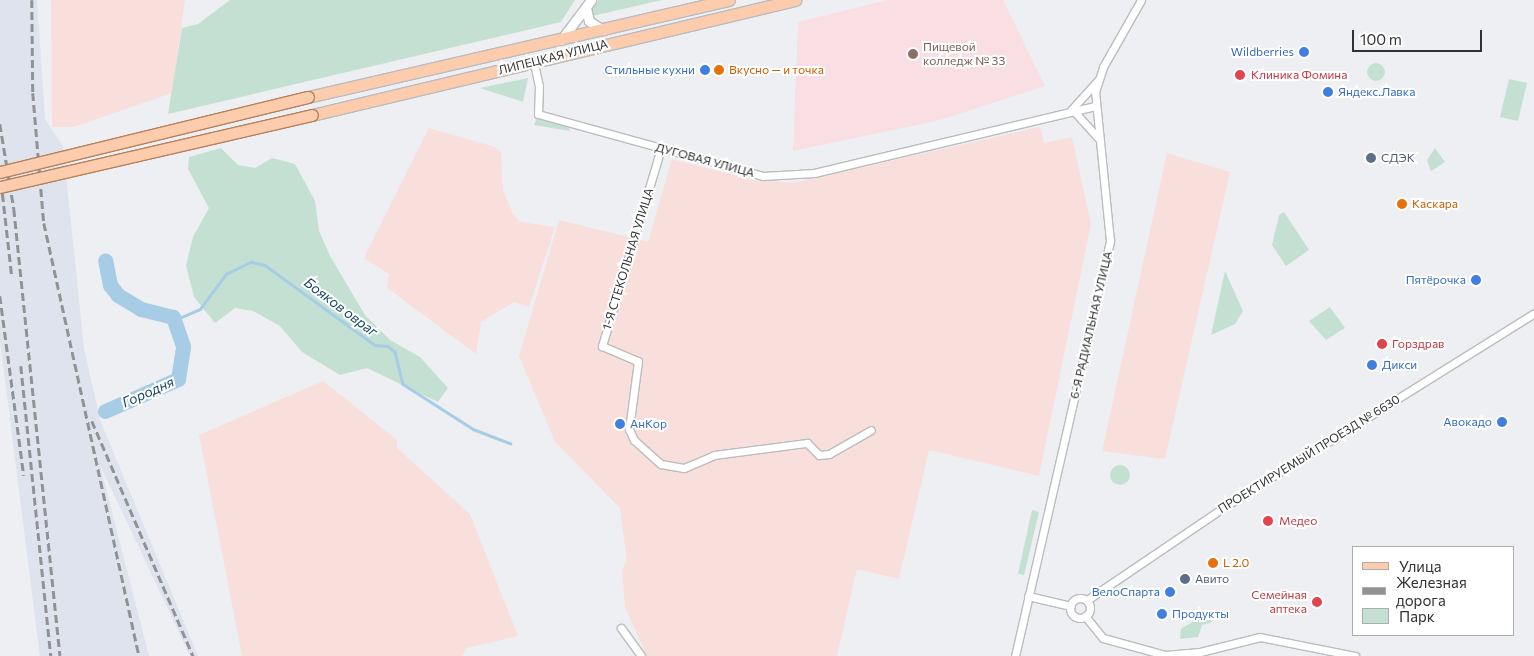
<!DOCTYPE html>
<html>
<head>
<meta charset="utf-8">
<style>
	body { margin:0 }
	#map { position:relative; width:1534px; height:656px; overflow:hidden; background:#eeeff2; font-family:Commissioner,sans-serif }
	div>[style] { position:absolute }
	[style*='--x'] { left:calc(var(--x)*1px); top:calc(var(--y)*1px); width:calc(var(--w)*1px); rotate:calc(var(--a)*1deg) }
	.built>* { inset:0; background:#dfe3ed }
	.industrial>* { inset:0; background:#f9dfdb }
	.education>* { inset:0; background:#f9dee3 }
	.green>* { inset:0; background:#c3e0d2 }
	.round { border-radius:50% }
	.stream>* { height:2.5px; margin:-1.25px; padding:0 1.25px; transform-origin:1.25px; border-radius:1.25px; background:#a7cde6 }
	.river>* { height:15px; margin:-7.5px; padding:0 7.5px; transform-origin:7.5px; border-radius:7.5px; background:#a7cde6 }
	.roads { filter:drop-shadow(1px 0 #bbbcbf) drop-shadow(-1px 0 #bbbcbf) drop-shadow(0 1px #bbbcbf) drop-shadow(0 -1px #bbbcbf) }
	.minor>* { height:7px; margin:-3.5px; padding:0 3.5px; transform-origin:3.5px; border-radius:3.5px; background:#fff }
	.minor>.ring { margin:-3.5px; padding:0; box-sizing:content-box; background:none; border:7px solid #fff; border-radius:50% }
	.tertiary>* { height:9px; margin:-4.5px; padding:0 4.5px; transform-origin:4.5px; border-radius:4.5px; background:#fff }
	.primary>* { height:11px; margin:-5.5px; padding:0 5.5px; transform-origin:5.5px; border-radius:5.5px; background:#fcccac }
	.rail>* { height:2.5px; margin-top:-1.25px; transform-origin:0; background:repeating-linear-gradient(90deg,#919294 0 8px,transparent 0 12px) }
	.bridges { filter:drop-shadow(1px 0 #b4805d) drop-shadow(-1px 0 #b4805d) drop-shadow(0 1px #b4805d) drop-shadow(0 -1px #b4805d) }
	.primary-bridge>* { height:11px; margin:-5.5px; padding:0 5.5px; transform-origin:5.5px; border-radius:5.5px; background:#fcccac }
	.dots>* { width:14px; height:14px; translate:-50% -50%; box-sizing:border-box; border:2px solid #fff; border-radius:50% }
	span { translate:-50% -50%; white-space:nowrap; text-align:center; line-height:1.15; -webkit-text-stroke:4px #fff; paint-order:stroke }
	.education-label { font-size:12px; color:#785e54 }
	.left { translate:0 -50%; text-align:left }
	.shop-label { font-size:12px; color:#366cbe }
	.right { translate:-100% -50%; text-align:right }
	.street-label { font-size:12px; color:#313233 }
	.food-label { font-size:12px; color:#c56008 }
	.health-label { font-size:12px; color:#be3a42 }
	.service-label { font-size:12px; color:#4e5e75 }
	.water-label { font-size:14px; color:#16455f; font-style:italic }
	.legend { position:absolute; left:1352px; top:546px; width:162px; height:90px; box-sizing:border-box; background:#fff; border:1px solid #adadad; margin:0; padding:6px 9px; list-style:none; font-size:15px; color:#313233 }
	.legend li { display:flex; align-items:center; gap:10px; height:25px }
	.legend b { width:25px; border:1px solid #adadad }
	.scale { position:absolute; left:1352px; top:30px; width:130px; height:22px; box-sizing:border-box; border:2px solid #313233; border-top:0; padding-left:6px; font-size:15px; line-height:18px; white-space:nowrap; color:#313233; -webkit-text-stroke:4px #fff; paint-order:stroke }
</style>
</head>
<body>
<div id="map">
	<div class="built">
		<div style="clip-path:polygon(0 0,37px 0,45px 119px,63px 146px,84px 348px,100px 420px,198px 656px,190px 656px,100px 465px,149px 656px,40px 656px,0 341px)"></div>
	</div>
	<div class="industrial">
		<div style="clip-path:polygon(51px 0,185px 0,172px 93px,74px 127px,52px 127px)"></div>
		<div style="clip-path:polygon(1040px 127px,1044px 143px,1072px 137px,1091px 224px,1039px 476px,929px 450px,899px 579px,857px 569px,837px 656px,647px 656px,625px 607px,622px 569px,627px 561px,620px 508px,555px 442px,519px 356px,559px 220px,648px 242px,672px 159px,753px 180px,793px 183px)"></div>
		<div style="clip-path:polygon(429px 128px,495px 147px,501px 152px,503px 190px,513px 214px,521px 222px,555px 227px,529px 307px,514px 302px,481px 322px,476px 354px,387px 288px,389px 274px,364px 258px)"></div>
		<div style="clip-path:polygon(1167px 153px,1230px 172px,1165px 459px,1102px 451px)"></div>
		<div style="clip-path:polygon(323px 381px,397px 440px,397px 448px,470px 514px,518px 636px,467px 648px,462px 656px,242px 656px,199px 435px)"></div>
	</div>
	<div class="education">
		<div style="clip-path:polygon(888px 0,1003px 0,1045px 86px,940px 120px,793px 151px,798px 22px)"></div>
	</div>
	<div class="green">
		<div style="clip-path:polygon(230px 0,575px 0,561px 22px,168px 114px,182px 28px,198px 24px)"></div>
		<div style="clip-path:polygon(598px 0,662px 0,588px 17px)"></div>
		<div class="round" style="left:1367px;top:63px;width:18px;height:18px"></div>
		<div style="clip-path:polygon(528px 78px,523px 102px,480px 88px)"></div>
		<div style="clip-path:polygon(1509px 79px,1527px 83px,1518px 121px,1500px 117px)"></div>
		<div style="clip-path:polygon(537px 118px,569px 127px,570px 131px,534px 125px)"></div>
		<div style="clip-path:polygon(221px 148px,238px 165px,255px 168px,272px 158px,295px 164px,315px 201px,319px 231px,330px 256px,365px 315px,390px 340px,420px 357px,448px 388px,438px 402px,367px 368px,340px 375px,302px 352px,280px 326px,253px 311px,235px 308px,215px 323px,194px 297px,186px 265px,193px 237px,209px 208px,188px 169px,189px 157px)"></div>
		<div style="clip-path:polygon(1435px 148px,1445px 162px,1431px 171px,1427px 160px)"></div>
		<div style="clip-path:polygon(1284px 212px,1309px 250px,1286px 266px,1272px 245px,1279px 215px)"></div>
		<div style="clip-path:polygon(1225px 271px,1243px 311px,1235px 324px,1211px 335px)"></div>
		<div style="clip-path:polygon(1330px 307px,1345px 328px,1326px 340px,1309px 321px)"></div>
		<div class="round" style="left:1110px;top:465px;width:20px;height:20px"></div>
		<div style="clip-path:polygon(1032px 510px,1039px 512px,1024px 575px,1018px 574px)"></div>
		<div style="clip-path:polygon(1210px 611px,1212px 622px,1202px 625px,1198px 637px,1180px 639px,1181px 629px)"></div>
	</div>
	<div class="stream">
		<div style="--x:175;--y:320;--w:27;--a:-24"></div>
		<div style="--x:200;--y:309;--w:44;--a:-53.4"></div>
		<div style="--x:226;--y:274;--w:28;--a:-26"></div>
		<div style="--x:251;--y:262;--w:14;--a:12"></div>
		<div style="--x:265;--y:265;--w:136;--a:36"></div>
		<div style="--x:375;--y:345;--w:13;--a:4"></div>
		<div style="--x:388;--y:346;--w:9;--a:41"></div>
		<div style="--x:395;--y:352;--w:33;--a:76"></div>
		<div style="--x:403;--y:384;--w:83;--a:32.7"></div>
		<div style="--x:473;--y:429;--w:40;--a:21"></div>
	</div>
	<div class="river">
		<div style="--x:105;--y:411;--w:80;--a:-23.7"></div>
		<div style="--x:178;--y:379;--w:33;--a:-81"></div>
		<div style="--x:183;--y:346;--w:31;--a:-109"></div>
		<div style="--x:173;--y:317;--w:33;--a:-166"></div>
		<div style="--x:141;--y:309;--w:27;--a:-149"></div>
		<div style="--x:118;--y:295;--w:13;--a:-129"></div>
		<div style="--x:110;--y:285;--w:25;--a:-101"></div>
	</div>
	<div class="roads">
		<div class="minor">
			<div style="--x:534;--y:63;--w:24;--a:78"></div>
			<div style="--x:539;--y:86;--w:28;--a:92"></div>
			<div style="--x:538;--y:114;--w:233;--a:15.4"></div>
			<div style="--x:763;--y:176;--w:51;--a:-3.4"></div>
			<div style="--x:814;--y:173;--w:289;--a:-13.4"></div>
			<div style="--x:1072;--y:109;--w:38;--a:-48"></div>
			<div style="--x:1072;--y:109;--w:39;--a:48"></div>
			<div style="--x:661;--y:148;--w:207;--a:106.6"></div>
			<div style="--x:602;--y:346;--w:39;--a:23"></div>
			<div style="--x:638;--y:361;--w:69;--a:97.5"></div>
			<div style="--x:629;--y:429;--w:12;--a:66"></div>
			<div style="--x:634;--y:440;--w:36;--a:42"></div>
			<div style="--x:661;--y:464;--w:23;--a:10"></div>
			<div style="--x:684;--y:468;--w:33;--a:-23"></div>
			<div style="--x:714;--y:455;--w:94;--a:-7.4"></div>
			<div style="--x:807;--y:443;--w:17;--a:45"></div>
			<div style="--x:819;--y:455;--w:10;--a:-6"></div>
			<div style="--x:829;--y:454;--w:48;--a:-29.7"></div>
			<div style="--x:1028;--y:596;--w:44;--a:13.1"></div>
			<div class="ring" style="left:1070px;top:598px;width:13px;height:13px"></div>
			<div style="--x:1087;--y:600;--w:175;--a:-34.1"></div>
			<div style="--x:1232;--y:502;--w:356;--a:-32"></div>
			<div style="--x:1085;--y:616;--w:28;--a:51"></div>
			<div style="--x:1103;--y:638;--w:64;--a:15.3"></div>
			<div style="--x:1165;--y:655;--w:35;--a:-5"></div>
			<div style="--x:1200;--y:652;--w:62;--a:-14"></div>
			<div style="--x:1260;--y:637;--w:97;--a:11.3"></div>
			<div style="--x:621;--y:628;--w:34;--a:54"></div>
			<div style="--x:1015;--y:656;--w:426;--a:-77.1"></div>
			<div style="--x:1110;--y:241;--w:150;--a:-95.7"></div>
			<div style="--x:1095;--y:92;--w:26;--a:-72"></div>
			<div style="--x:1103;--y:67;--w:77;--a:-60.4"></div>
		</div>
		<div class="tertiary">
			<div style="--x:586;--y:8;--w:13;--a:77"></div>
			<div style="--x:589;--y:21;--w:17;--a:33"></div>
			<div style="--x:561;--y:40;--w:50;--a:-53.1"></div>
		</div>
		<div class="primary">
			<div style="--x:308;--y:97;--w:432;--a:-13"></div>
			<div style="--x:312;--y:115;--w:497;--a:-13.4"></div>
		</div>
	</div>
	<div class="rail">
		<div style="--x:32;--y:0;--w:93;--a:89.4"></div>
		<div style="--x:33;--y:93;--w:130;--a:85.2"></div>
		<div style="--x:44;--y:223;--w:443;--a:77.6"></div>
		<div style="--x:0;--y:124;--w:86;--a:80.6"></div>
		<div style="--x:14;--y:209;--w:449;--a:84.1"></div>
		<div style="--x:0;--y:170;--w:108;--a:83.6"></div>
		<div style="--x:0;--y:296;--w:181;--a:82.4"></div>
		<div style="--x:21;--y:366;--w:292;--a:84.1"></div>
		<div style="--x:92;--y:421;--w:256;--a:66.7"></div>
	</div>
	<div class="bridges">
		<div class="primary-bridge">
			<div style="--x:0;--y:172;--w:317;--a:-13.7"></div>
			<div style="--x:0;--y:187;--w:320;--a:-13"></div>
		</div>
	</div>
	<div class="dots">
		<div style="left:1304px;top:52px;background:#3f7fe0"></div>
		<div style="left:913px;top:54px;background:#8d6e63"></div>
		<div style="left:705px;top:70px;background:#3f7fe0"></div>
		<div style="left:719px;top:70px;background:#e8710a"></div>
		<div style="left:1240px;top:75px;background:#e0444e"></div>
		<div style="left:1328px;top:92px;background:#3f7fe0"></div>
		<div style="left:1371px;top:158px;background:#5c6f8a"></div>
		<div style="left:1402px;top:204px;background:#e8710a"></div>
		<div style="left:1476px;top:280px;background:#3f7fe0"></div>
		<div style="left:1382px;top:344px;background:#e0444e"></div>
		<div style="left:1372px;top:365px;background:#3f7fe0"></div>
		<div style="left:1502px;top:422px;background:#3f7fe0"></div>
		<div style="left:620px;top:424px;background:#3f7fe0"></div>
		<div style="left:1268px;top:521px;background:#e0444e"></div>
		<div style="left:1213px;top:563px;background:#e8710a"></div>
		<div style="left:1185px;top:579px;background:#5c6f8a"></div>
		<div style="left:1170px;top:592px;background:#3f7fe0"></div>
		<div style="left:1317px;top:602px;background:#e0444e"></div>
		<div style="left:1162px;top:614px;background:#3f7fe0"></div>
	</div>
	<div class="education-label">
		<span class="left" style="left:923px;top:54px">Пищевой<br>колледж № 33</span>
	</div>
	<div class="shop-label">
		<span class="right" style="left:1294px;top:52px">Wildberries</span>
		<span class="right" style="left:695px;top:70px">Стильные кухни</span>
		<span class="left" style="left:1338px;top:92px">Яндекс.Лавка</span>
		<span class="right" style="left:1466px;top:280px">Пятёрочка</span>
		<span class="left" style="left:1382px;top:365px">Дикси</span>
		<span class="right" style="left:1492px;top:422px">Авокадо</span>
		<span class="left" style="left:630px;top:424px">АнКор</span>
		<span class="right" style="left:1160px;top:592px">ВелоСпарта</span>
		<span class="left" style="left:1172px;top:614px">Продукты</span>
	</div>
	<div class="street-label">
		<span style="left:553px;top:57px;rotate:-14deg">ЛИПЕЦКАЯ УЛИЦА</span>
		<span style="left:705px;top:160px;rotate:15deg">ДУГОВАЯ УЛИЦА</span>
		<span style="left:628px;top:259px;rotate:-73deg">1-Я СТЕКОЛЬНАЯ УЛИЦА</span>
		<span style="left:1091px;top:325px;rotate:-77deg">6-Я РАДИАЛЬНАЯ УЛИЦА</span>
		<span style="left:1309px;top:454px;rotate:-32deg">ПРОЕКТИРУЕМЫЙ ПРОЕЗД № 6630</span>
	</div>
	<div class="food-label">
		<span class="left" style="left:729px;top:70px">Вкусно — и точка</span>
		<span class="left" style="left:1412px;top:204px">Каскара</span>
		<span class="left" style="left:1223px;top:563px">L 2.0</span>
	</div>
	<div class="health-label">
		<span class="left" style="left:1251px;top:75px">Клиника Фомина</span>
		<span class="left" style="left:1392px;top:344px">Горздрав</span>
		<span class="left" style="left:1279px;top:521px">Медео</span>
		<span class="right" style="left:1307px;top:602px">Семейная<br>аптека</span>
	</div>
	<div class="service-label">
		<span class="left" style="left:1381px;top:158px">СДЭК</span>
		<span class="left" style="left:1195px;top:579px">Авито</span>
	</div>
	<div class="water-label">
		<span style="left:341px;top:307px;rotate:37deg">Бояков овраг</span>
		<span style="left:148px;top:392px;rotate:-24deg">Городня</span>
	</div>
	<ul class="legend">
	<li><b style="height:6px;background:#fcccac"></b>Улица</li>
	<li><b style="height:6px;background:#919294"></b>Железная дорога</li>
	<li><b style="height:14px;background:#c3e0d2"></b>Парк</li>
	</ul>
	<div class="scale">100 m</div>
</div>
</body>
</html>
